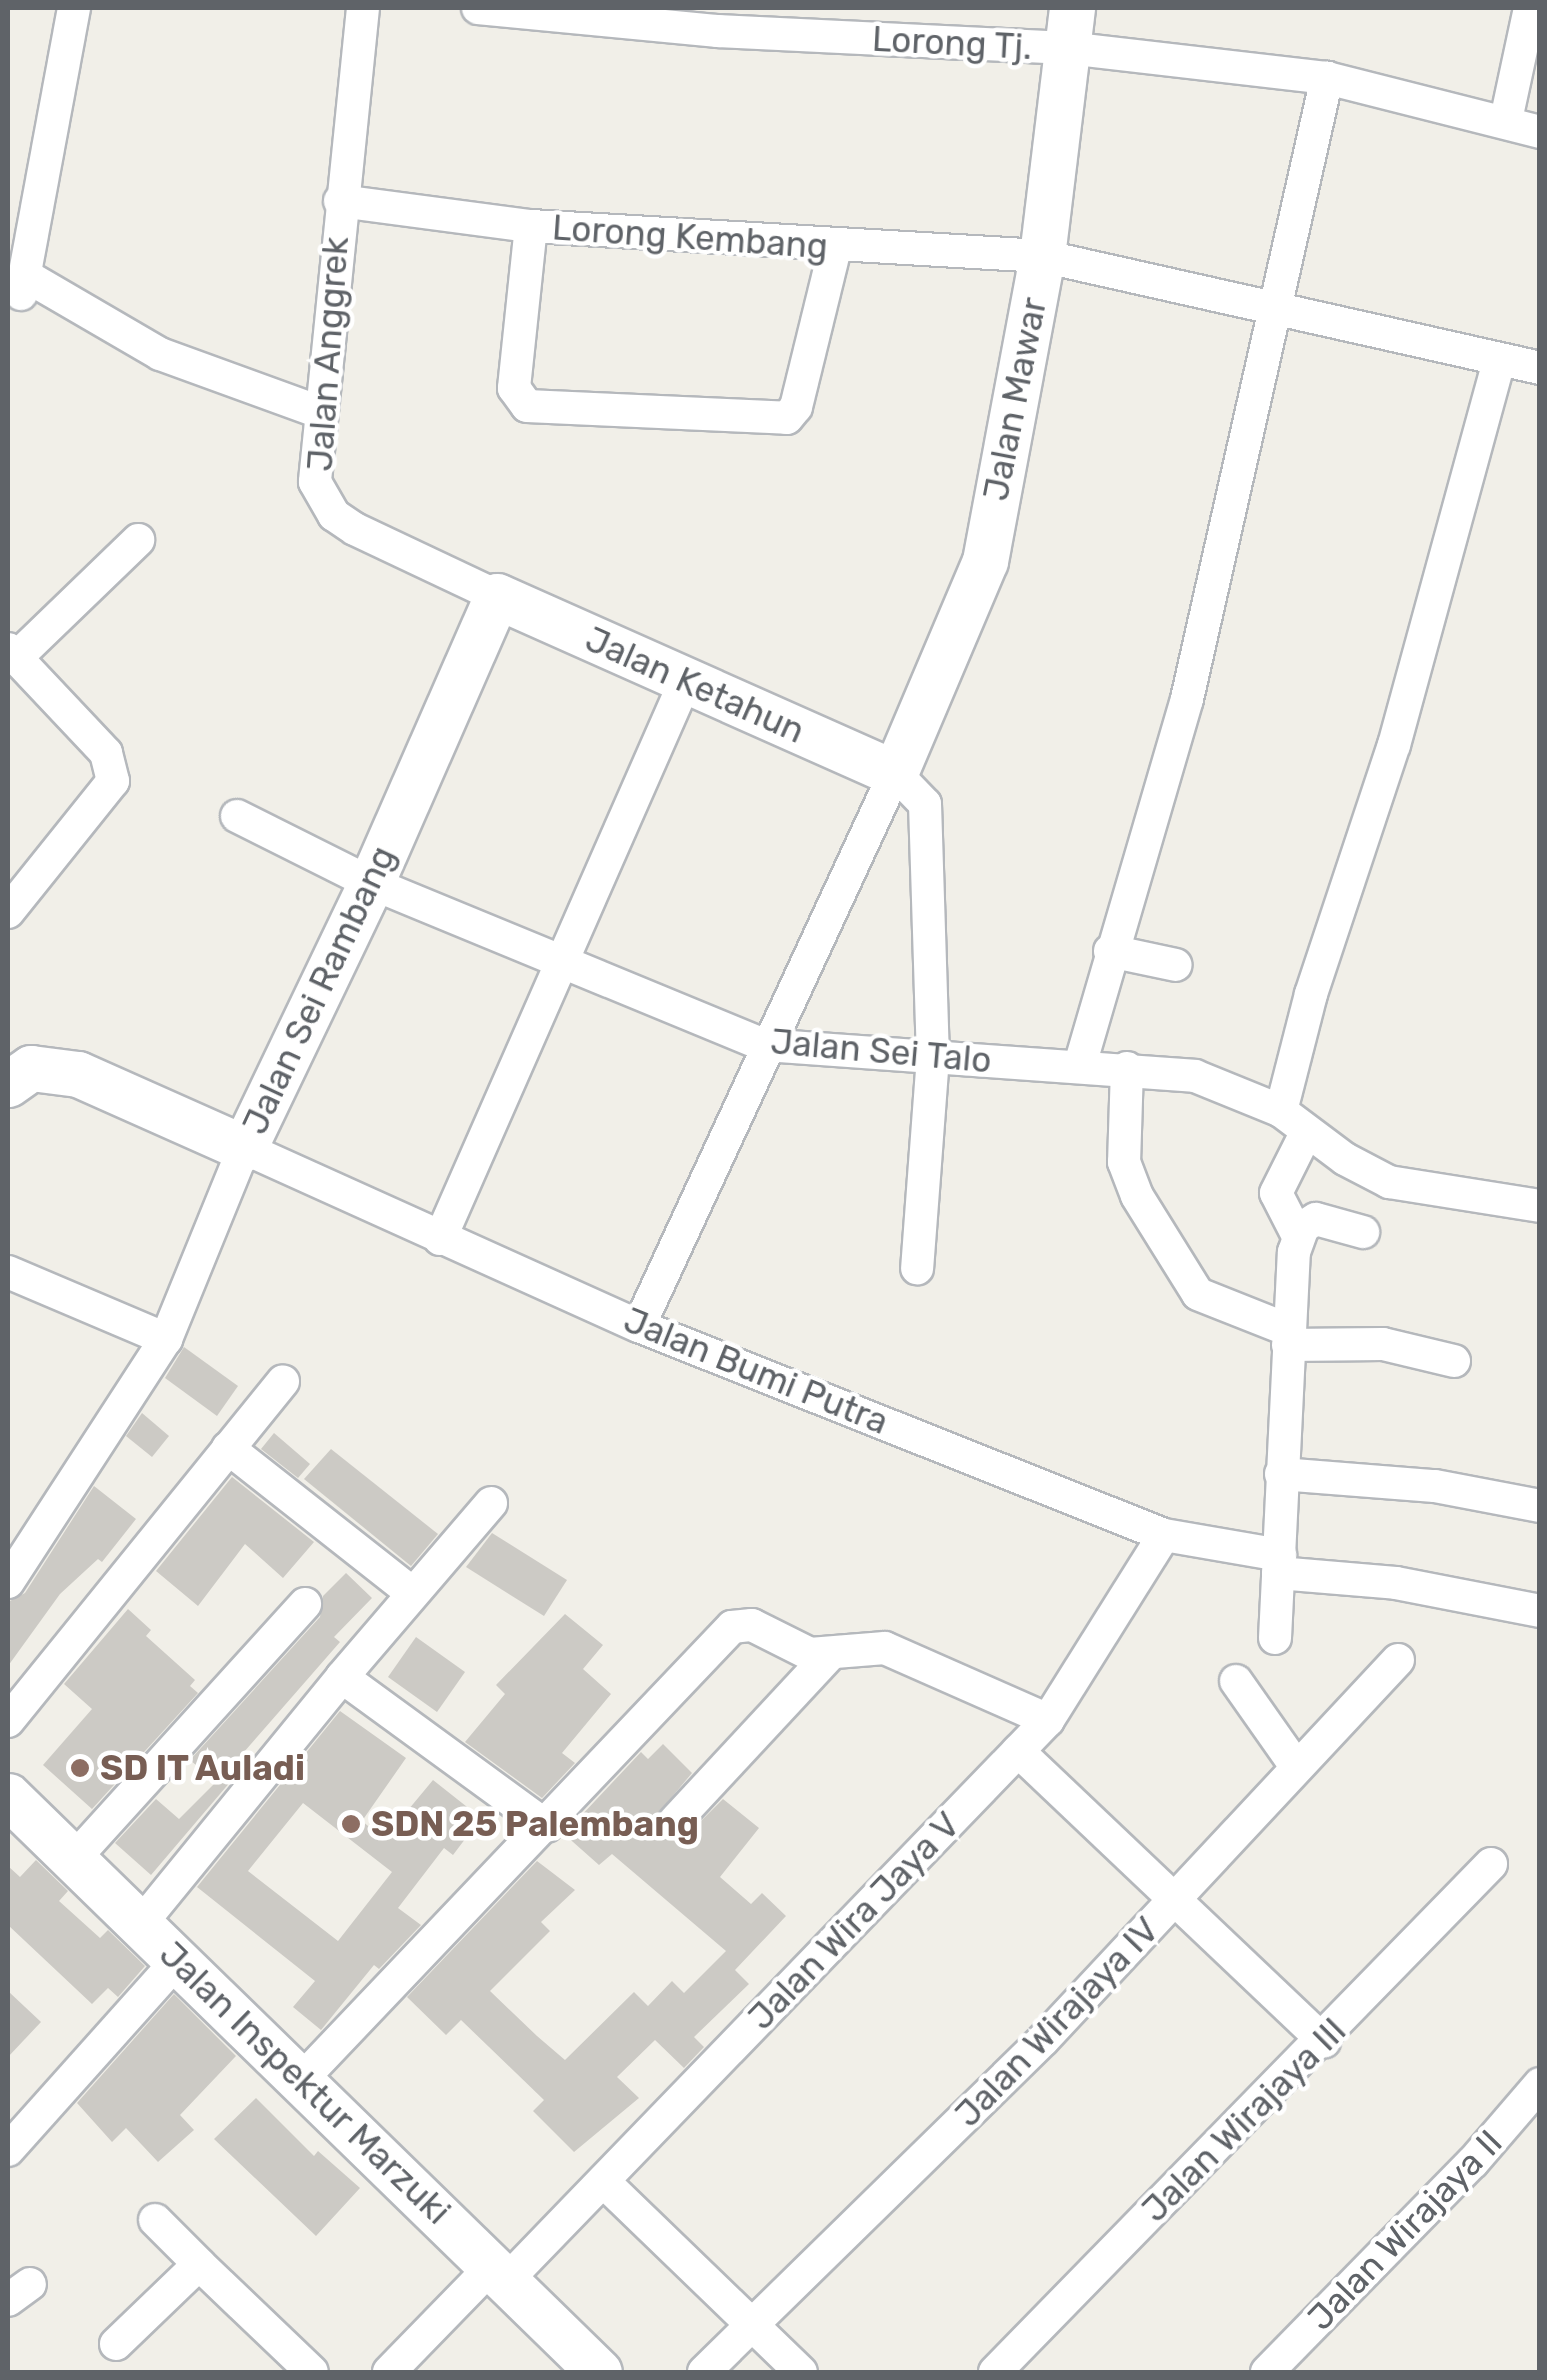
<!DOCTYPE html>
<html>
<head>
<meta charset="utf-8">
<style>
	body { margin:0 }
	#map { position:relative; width:1547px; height:2380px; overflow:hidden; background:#f1efe8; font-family:Rubik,sans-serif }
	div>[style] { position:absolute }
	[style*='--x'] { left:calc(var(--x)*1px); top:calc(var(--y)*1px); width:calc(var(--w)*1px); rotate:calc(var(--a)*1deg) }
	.building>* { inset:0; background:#cccac5 }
	.roads { filter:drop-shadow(2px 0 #b5b8bc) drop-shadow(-2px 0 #b5b8bc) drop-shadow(0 2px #b5b8bc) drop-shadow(0 -2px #b5b8bc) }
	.street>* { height:32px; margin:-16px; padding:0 16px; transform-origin:16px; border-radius:16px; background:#fff }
	.secondary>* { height:45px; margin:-22.5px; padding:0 22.5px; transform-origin:22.5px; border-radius:22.5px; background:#fff }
	.dots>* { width:28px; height:28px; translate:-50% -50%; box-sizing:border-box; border:5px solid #fff; border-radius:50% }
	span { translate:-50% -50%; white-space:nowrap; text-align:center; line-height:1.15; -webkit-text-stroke:9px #fff; paint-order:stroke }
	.street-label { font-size:35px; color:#5f6368 }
	.education-label { font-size:35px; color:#785e54; font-weight:700 }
	.left { translate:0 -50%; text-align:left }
	.frame { position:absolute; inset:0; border:10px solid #5f6368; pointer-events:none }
</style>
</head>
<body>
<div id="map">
	<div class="building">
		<div style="clip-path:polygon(184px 1347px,238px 1386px,217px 1416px,165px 1378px)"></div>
		<div style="clip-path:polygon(142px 1413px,169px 1436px,152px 1457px,126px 1436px)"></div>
		<div style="clip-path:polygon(274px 1433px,310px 1464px,298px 1478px,261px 1449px)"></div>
		<div style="clip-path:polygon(331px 1449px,438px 1534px,411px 1566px,304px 1479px)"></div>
		<div style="clip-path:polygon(232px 1477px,314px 1542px,283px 1578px,245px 1544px,198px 1606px,156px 1571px)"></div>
		<div style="clip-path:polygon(94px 1486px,136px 1519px,102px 1562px,98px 1559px,60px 1594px,8px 1666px,8px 1602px,25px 1593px)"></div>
		<div style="clip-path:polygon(492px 1533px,567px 1580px,544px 1616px,466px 1567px)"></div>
		<div style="clip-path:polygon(346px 1573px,372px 1598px,334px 1637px,340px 1642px,230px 1768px,237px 1774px,151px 1875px,115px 1843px,156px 1799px,179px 1819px,216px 1782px,190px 1760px,320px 1617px,323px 1596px)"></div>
		<div style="clip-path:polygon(128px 1609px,151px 1630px,146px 1636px,195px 1680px,190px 1686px,198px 1693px,92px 1809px,43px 1765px,92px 1709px,64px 1684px)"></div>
		<div style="clip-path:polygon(565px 1614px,603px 1645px,583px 1669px,611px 1694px,562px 1753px,575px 1763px,542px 1798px,465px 1742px,505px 1694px,496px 1685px)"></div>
		<div style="clip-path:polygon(416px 1637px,465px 1672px,437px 1712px,388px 1677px)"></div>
		<div style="clip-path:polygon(evenodd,340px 1711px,406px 1758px,362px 1821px,384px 1839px,433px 1780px,481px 1818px,453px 1855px,444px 1848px,398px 1908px,421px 1925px,379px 1969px,374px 1965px,321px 2030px,293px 2007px,315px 1981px,197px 1887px,340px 1711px,303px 1803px,392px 1872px,338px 1941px,248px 1871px,303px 1803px)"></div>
		<div style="clip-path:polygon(663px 1744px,692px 1773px,656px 1816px,661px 1835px,682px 1840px,723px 1799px,759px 1828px,720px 1877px,751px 1904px,762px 1893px,786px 1916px,735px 1970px,749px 1984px,694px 2037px,704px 2047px,684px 2068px,655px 2040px,617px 2077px,639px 2098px,574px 2152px,533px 2111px,544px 2100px,461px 2020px,446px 2035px,407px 1997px,537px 1861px,575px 1890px,541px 1922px,550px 1931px,490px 1991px,537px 2036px,565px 2060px,634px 1992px,648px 2006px,672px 1981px,684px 1993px,726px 1951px,612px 1854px,599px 1865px,564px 1834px,641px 1752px,648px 1759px)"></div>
		<div style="clip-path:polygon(36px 1860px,68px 1891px,59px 1901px,100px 1938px,108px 1930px,145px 1966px,118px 1997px,108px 1988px,92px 2004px,8px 1925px,8px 1866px,20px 1877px)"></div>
		<div style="clip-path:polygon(8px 1991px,41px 2022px,8px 2057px)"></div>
		<div style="clip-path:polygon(174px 1994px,236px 2056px,180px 2115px,194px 2130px,158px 2162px,126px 2128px,112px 2142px,77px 2103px)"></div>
		<div style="clip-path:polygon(256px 2098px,314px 2156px,318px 2151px,360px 2188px,316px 2236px,214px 2139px)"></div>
	</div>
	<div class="roads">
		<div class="street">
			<div style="--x:363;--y:8;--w:476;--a:95.8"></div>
			<div style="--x:315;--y:482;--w:38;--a:60"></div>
			<div style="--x:334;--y:515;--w:25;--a:34"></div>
			<div style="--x:355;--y:529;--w:157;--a:25.3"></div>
			<div style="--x:478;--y:8;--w:241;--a:5.5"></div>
			<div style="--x:718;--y:31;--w:349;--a:2.8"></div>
			<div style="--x:1067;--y:48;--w:262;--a:6.6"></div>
			<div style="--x:1327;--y:78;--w:220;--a:14.2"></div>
			<div style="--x:1506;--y:120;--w:115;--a:-77.9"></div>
			<div style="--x:340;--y:201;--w:193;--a:7.5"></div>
			<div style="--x:531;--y:226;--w:512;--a:3.36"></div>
			<div style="--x:1042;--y:256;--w:510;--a:12.67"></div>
			<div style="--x:531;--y:226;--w:163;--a:96"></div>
			<div style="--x:514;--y:388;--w:22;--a:54"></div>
			<div style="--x:527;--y:406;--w:260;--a:2.6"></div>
			<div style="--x:787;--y:418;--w:14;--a:-51"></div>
			<div style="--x:796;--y:407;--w:164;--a:-76.2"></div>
			<div style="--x:26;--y:276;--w:155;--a:30.2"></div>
			<div style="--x:160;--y:354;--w:167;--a:20"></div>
			<div style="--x:21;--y:294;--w:291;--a:-79.5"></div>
			<div style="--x:8;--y:649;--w:143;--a:46.7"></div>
			<div style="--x:106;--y:753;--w:29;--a:76"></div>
			<div style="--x:113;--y:781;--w:168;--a:128.7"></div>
			<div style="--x:16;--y:658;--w:170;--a:-44"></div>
			<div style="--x:237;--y:816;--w:150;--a:26.6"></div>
			<div style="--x:371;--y:883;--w:425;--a:22.4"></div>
			<div style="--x:764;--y:1045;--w:432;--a:4.1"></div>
			<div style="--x:1195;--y:1076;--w:93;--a:22.1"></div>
			<div style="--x:1281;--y:1111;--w:80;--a:36.9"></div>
			<div style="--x:1345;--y:1159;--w:50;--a:27.6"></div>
			<div style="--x:1389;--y:1182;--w:153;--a:9"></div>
			<div style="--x:1110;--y:951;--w:67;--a:12"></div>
			<div style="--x:1080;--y:1065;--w:381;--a:-73.7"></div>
			<div style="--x:1187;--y:699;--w:637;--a:-77.3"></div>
			<div style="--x:1127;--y:1068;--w:94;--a:91.8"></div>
			<div style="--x:1124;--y:1162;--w:36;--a:69"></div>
			<div style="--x:1137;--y:1196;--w:115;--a:58.1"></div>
			<div style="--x:1198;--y:1294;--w:98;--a:21.6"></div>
			<div style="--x:1281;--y:1111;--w:121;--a:-75.6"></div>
			<div style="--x:1311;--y:994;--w:262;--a:-71.6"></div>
			<div style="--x:1394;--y:745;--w:395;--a:-74.7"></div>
			<div style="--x:1298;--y:1236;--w:48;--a:-117.1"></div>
			<div style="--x:1276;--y:1193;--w:69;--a:-63.4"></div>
			<div style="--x:440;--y:1239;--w:609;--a:-66.26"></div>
			<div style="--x:8;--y:1272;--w:172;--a:23"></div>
			<div style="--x:639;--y:1326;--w:609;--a:-65.16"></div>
			<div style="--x:895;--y:773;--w:43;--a:45.9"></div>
			<div style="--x:925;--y:804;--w:253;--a:88.2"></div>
			<div style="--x:933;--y:1057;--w:212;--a:94.3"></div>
			<div style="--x:1288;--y:1345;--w:95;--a:-0.6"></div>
			<div style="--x:1383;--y:1344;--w:73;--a:13.5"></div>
			<div style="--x:228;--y:1448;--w:233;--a:38.2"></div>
			<div style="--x:1281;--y:1474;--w:154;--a:4.5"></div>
			<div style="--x:1435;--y:1486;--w:107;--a:10.8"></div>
			<div style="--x:1278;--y:1573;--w:118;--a:4.8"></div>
			<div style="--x:1396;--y:1583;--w:147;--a:11"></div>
			<div style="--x:8;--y:1582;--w:290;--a:-57"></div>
			<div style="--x:166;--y:1339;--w:206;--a:-67.8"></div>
			<div style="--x:244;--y:1148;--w:433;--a:24.3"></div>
			<div style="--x:639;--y:1326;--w:565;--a:21.71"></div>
			<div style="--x:1164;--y:1535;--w:118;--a:9.8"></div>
			<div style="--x:1275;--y:1638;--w:386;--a:-87.2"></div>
			<div style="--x:1294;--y:1252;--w:27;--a:-70"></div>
			<div style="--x:1303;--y:1227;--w:15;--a:-32"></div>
			<div style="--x:1316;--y:1219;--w:49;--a:15.5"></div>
			<div style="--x:342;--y:1677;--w:229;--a:-49.4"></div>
			<div style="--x:1236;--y:1681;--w:103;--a:54.9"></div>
			<div style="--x:8;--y:1721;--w:437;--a:-51"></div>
			<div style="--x:1018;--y:1751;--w:422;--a:43.5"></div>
			<div style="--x:675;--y:1821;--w:228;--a:-47.1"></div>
			<div style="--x:72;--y:1861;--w:347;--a:-47.8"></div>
			<div style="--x:139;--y:1926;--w:321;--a:-50.8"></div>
			<div style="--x:342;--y:1677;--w:253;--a:36.1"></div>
			<div style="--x:302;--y:2079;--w:624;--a:-46.43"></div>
			<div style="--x:732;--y:1627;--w:20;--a:-6"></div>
			<div style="--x:752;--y:1625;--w:65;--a:26.6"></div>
			<div style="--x:810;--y:1654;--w:75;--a:-4.6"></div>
			<div style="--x:885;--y:1648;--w:178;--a:23.8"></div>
			<div style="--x:8;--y:2150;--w:254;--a:-48.2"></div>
			<div style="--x:603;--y:2181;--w:275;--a:44"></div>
			<div style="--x:155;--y:2220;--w:62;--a:45"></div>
			<div style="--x:508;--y:2279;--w:777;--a:-45.99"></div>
			<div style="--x:1048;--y:1720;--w:218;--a:-57.9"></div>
			<div style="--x:8;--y:2300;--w:27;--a:-36"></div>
			<div style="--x:116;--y:2344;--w:115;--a:-43.9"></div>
			<div style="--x:199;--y:2264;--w:156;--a:43.7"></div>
			<div style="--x:389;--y:2372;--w:151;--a:-45.8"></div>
			<div style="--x:704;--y:2372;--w:474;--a:-44.4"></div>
			<div style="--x:1043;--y:2040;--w:520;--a:-46.95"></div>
			<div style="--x:995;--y:2372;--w:710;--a:-45.68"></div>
			<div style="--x:1267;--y:2372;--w:294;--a:-45.6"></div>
			<div style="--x:1473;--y:2162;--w:103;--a:-49.3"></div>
		</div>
		<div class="secondary">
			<div style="--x:8;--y:1084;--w:28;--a:-35"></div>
			<div style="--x:31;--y:1068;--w:47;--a:7.3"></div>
			<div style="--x:78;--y:1074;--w:182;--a:24"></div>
			<div style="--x:244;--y:1148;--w:294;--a:-64.4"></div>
			<div style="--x:371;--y:883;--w:313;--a:-66.3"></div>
			<div style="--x:497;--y:596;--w:436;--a:24"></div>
			<div style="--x:895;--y:773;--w:230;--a:-67"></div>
			<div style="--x:985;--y:561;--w:310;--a:-79.4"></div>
			<div style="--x:1042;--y:256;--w:250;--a:-83.1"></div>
			<div style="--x:8;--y:1796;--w:825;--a:44.26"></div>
		</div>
	</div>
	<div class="dots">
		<div style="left:80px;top:1768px;background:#8d6e63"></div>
		<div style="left:351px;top:1824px;background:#8d6e63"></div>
	</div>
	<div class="street-label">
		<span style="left:952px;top:43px;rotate:3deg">Lorong Tj.</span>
		<span style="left:690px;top:237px;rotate:4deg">Lorong Kembang</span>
		<span style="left:328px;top:354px;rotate:-86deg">Jalan Anggrek</span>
		<span style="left:1015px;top:399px;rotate:-79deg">Jalan Mawar</span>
		<span style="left:695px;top:685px;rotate:24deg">Jalan Ketahun</span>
		<span style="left:319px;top:990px;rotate:-65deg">Jalan Sei Rambang</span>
		<span style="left:881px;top:1051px;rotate:5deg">Jalan Sei Talo</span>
		<span style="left:756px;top:1371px;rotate:22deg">Jalan Bumi Putra</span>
		<span style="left:854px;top:1921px;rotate:-46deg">Jalan Wira Jaya V</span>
		<span style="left:1057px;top:2022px;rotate:-46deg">Jalan Wirajaya IV</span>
		<span style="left:305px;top:2083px;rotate:44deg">Jalan Inspektur Marzuki</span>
		<span style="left:1244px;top:2120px;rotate:-45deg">Jalan Wirajaya III</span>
		<span style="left:1405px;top:2230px;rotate:-46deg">Jalan Wirajaya II</span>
	</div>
	<div class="education-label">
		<span class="left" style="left:100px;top:1768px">SD IT Auladi</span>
		<span class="left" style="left:371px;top:1824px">SDN 25 Palembang</span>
	</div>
	<div class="frame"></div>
</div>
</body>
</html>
